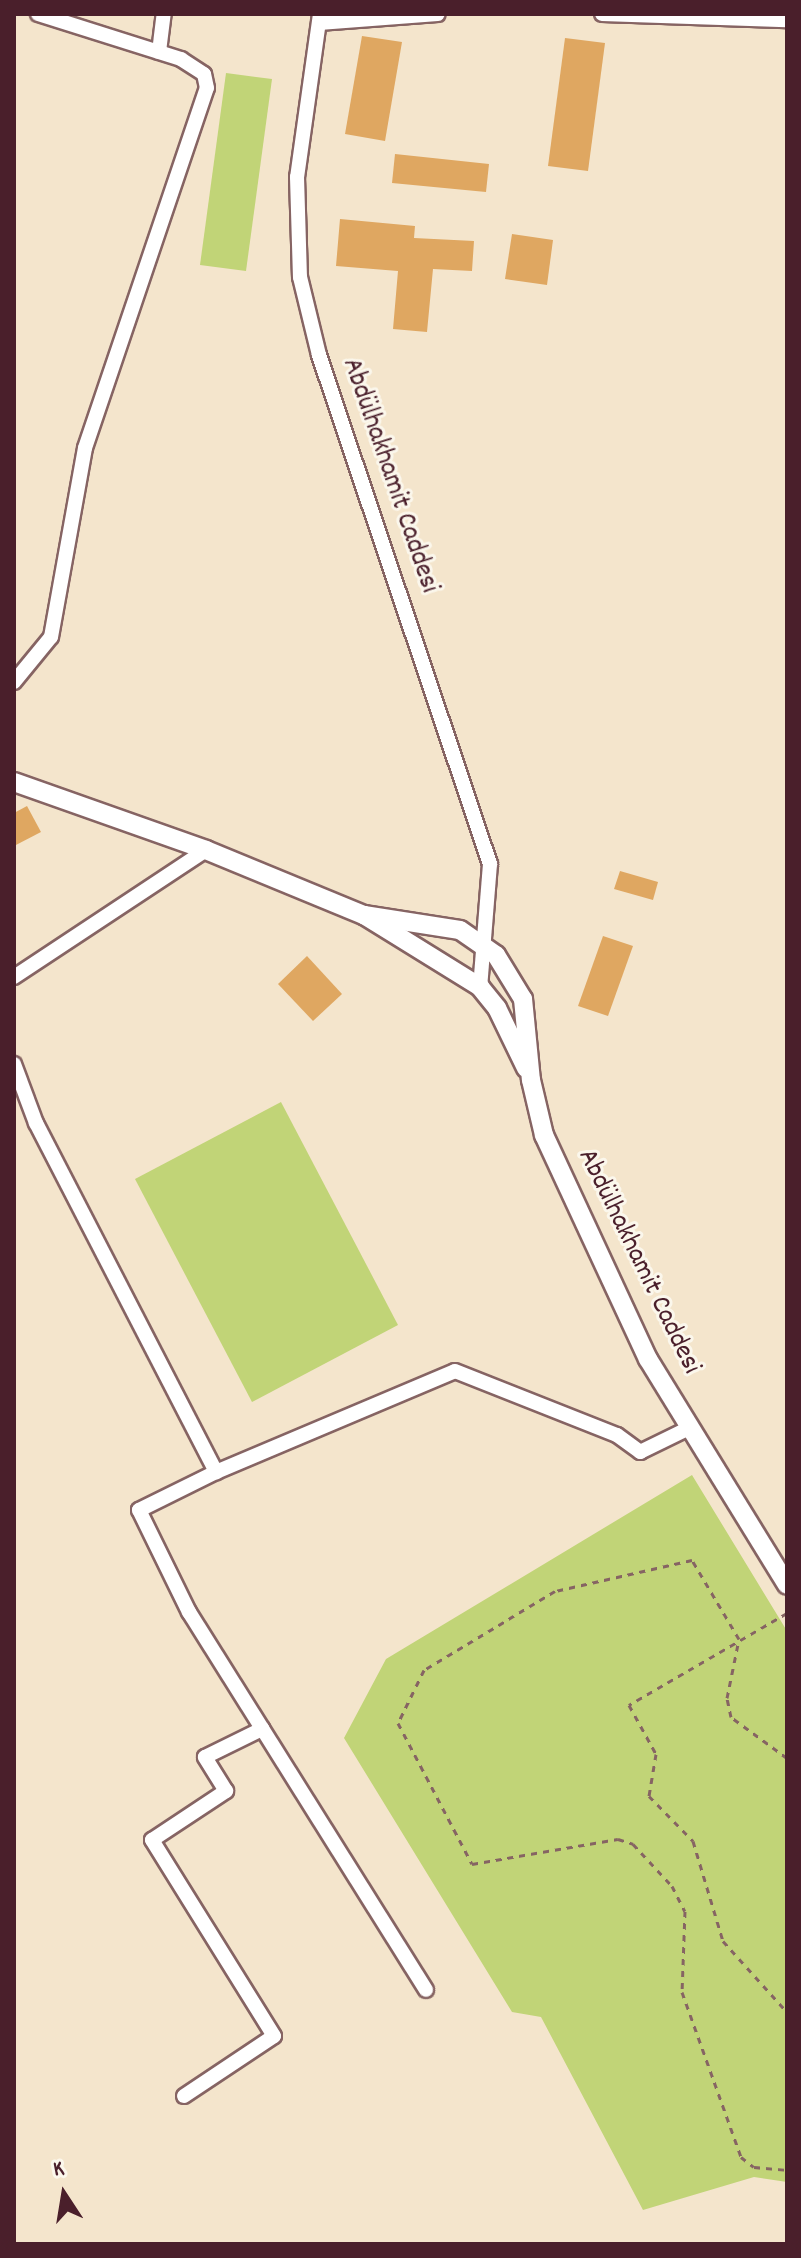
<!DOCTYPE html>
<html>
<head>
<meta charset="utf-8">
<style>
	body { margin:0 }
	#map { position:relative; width:801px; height:2258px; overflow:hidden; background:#f4e5cc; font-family:Dekko,sans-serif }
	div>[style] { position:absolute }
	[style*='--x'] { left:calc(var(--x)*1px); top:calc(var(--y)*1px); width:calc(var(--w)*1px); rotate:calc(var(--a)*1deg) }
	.green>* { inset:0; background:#c1d477 }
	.building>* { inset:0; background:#dfa761 }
	.path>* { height:3px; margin-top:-1.5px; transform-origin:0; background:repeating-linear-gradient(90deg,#866463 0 6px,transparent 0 12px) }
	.roads { filter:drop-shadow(2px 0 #866463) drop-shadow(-2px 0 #866463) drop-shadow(0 2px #866463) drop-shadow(0 -2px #866463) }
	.street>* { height:14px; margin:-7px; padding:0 7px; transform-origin:7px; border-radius:7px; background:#fff }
	.secondary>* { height:18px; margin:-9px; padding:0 9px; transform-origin:9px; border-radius:9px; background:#fff }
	span { translate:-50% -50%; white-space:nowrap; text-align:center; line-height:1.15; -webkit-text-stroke:6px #fbf7ec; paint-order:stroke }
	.street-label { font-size:28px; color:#4a1f2b }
	.frame { position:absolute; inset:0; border:16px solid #4a1f2b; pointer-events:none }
	.north { position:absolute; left:24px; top:2154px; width:80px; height:80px; -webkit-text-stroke:6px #fbf7ec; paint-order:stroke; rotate:348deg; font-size:22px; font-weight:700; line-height:32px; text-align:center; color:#4a1f2b }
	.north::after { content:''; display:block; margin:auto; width:28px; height:36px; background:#4a1f2b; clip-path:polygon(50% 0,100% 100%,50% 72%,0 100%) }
</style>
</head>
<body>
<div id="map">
	<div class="green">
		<div style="clip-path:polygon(226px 73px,272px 79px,246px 271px,200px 265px)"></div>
		<div style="clip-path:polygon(281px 1102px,398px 1325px,252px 1402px,135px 1179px)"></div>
		<div style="clip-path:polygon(692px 1475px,787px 1631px,787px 2182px,754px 2177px,643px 2210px,541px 2017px,512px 2012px,344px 1738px,386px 1659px)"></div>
	</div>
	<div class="building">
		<div style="clip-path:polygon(362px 36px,402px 42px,385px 141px,345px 134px)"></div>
		<div style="clip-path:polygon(565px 38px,605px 43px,588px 171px,548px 166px)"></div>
		<div style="clip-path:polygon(395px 154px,489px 164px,486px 192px,392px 183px)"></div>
		<div style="clip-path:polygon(340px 219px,415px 226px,414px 238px,474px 241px,472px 271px,433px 269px,427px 332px,393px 329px,398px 271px,336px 266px)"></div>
		<div style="clip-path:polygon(512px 234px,553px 240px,547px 285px,505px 279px)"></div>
		<div style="clip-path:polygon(27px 806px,41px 832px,14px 846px,14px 813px)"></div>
		<div style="clip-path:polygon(620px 871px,658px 882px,653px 900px,614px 889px)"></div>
		<div style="clip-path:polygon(603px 936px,633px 946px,608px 1016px,578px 1006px)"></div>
		<div style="clip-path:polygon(307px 956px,342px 994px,313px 1021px,278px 984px)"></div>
	</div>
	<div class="path">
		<div style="--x:787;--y:1613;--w:183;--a:149.8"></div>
		<div style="--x:629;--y:1705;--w:56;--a:61.1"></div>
		<div style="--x:656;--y:1754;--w:43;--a:99.5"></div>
		<div style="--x:649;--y:1796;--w:63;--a:45.6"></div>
		<div style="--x:693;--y:1841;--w:104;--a:73.3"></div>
		<div style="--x:723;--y:1941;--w:96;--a:48"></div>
		<div style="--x:787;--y:1758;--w:69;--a:-143.8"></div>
		<div style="--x:731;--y:1717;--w:19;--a:-102"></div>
		<div style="--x:727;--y:1698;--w:60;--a:-78.5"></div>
		<div style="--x:739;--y:1639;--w:92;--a:-120.7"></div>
		<div style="--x:692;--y:1560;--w:140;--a:167.2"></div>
		<div style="--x:555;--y:1591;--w:153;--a:148.9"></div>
		<div style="--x:424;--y:1670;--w:59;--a:116.1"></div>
		<div style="--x:398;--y:1723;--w:159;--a:62.3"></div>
		<div style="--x:472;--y:1864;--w:148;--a:-9.7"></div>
		<div style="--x:618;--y:1839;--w:16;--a:18"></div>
		<div style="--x:633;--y:1844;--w:57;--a:47.1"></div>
		<div style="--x:672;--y:1886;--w:28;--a:63"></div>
		<div style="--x:685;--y:1911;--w:81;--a:92.1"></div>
		<div style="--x:682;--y:1992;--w:175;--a:70.3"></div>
		<div style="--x:741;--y:2157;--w:16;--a:38"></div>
		<div style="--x:754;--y:2167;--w:33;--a:5"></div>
	</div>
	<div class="roads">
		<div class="street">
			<div style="--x:320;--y:14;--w:165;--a:98"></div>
			<div style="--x:297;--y:177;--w:100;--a:88.3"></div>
			<div style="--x:300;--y:277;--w:80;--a:76.3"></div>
			<div style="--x:319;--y:355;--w:537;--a:71.43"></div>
			<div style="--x:490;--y:864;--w:123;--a:94.6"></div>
			<div style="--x:602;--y:14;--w:185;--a:1.9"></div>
			<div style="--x:319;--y:23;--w:119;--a:-4.3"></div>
			<div style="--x:159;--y:52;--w:38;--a:-83"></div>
			<div style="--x:14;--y:682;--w:58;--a:-50.6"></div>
			<div style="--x:51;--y:637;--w:192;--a:-79.8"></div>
			<div style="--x:85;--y:448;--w:380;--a:-71.3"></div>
			<div style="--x:207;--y:88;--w:14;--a:-102"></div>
			<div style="--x:204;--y:74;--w:27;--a:-147"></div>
			<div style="--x:181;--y:59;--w:150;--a:-162.5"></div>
			<div style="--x:14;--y:977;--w:230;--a:-33.5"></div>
			<div style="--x:14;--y:1064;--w:63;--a:69.6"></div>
			<div style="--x:36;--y:1123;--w:393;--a:62.7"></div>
			<div style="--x:216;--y:1472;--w:259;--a:-22.9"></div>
			<div style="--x:455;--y:1371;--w:174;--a:21.6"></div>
			<div style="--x:617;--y:1435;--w:29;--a:36"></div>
			<div style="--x:640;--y:1452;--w:57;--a:-26.1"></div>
			<div style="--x:216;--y:1472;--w:86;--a:153.7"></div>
			<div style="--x:139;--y:1510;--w:114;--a:63.9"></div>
			<div style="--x:189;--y:1612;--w:446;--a:57.9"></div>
			<div style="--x:184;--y:2096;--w:108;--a:-33.7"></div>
			<div style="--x:274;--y:2036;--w:231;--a:-121.9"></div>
			<div style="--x:152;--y:1840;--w:89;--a:-33.5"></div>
			<div style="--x:226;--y:1791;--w:40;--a:-122"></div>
			<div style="--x:205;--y:1757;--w:64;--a:-26.2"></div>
		</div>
		<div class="secondary">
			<div style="--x:14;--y:782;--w:204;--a:19.5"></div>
			<div style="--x:206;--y:850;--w:171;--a:22.4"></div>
			<div style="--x:364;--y:915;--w:137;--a:31.8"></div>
			<div style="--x:480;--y:987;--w:27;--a:51"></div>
			<div style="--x:497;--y:1008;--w:67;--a:64.2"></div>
			<div style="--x:364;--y:915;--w:97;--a:8.9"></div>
			<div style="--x:460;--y:930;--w:44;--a:34.8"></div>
			<div style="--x:496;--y:955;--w:52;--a:58.5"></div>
			<div style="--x:523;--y:999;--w:81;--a:84.4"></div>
			<div style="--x:531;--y:1080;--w:57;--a:76.7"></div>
			<div style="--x:544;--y:1135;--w:247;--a:65.1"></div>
			<div style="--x:648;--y:1359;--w:265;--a:58.4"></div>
		</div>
	</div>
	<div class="street-label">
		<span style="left:389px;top:476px;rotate:71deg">Abdülhakhamit Caddesi</span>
		<span style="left:638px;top:1262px;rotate:64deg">Abdülhakhamit Caddesi</span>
	</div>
	<div class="frame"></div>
	<div class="north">K</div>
</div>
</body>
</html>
